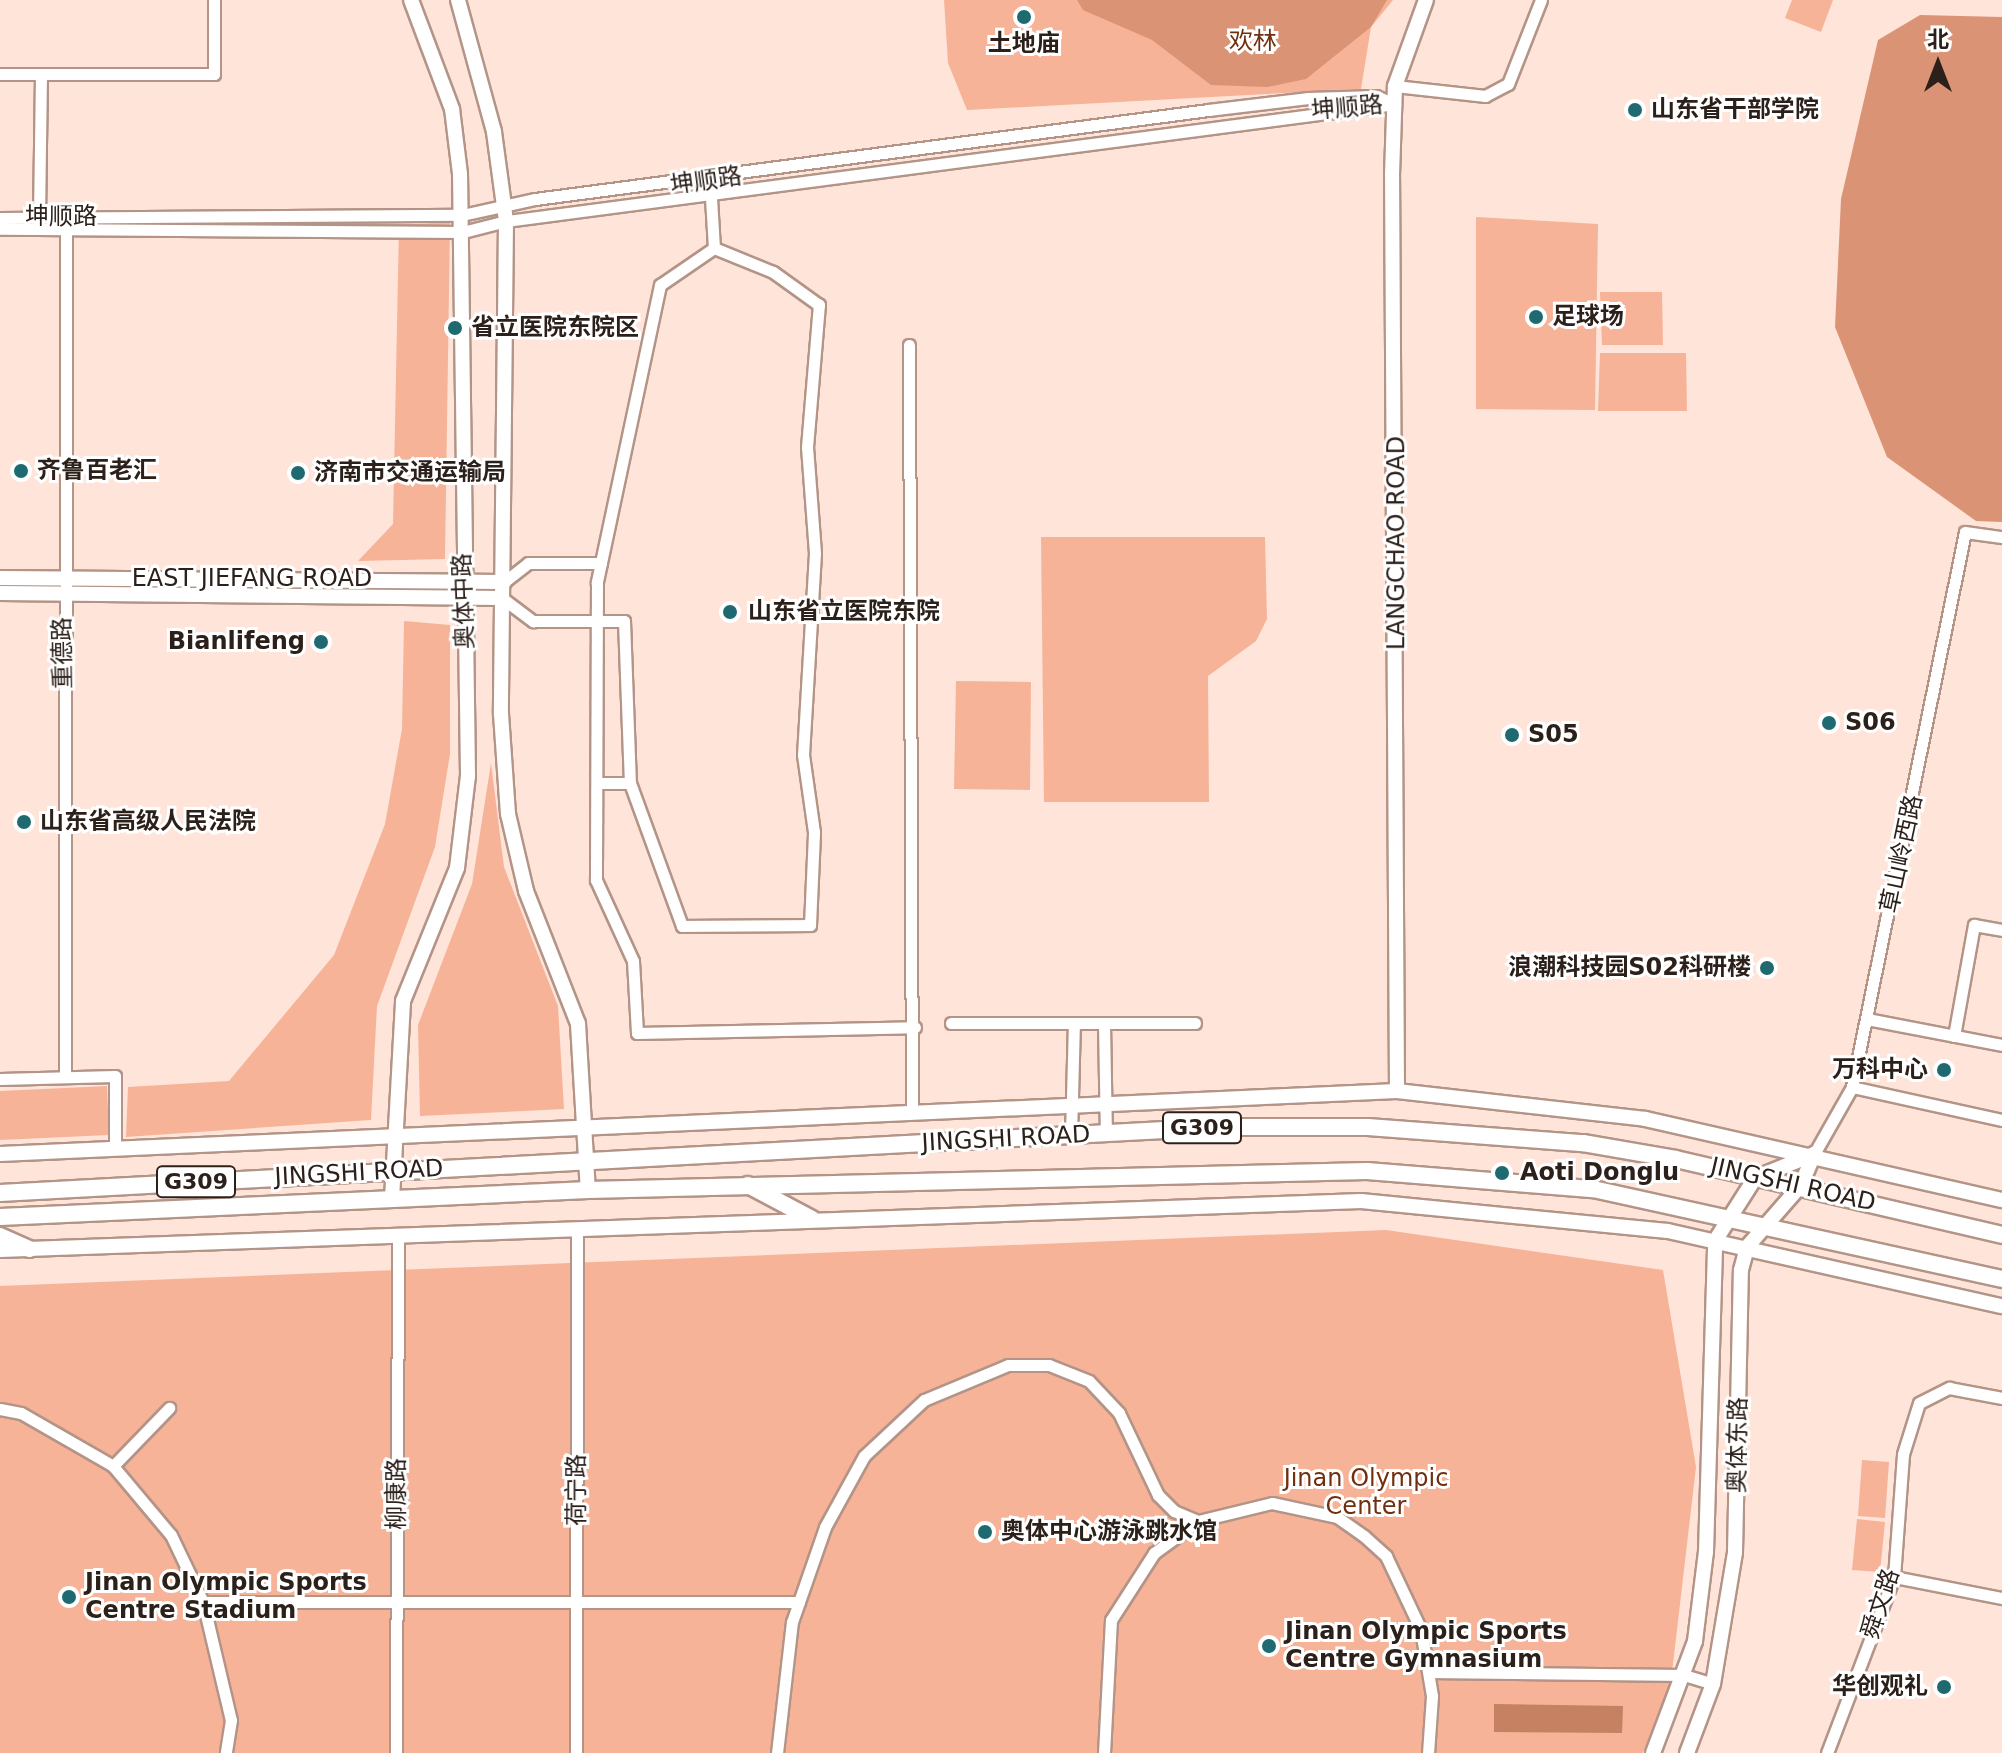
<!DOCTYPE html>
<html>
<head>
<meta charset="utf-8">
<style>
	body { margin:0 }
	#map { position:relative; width:2002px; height:1753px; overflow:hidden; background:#ffe4d9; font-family:"DejaVu Sans","Noto Sans SC",sans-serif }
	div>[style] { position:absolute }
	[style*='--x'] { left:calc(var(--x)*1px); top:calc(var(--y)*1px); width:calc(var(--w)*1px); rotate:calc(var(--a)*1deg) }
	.green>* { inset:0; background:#f6b397 }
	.forest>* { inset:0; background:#db9375 }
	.water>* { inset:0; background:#c68062 }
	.roads { filter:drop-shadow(2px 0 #b39487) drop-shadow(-2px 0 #b39487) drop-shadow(0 2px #b39487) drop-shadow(0 -2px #b39487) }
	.minor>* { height:11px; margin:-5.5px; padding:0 5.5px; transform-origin:5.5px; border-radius:5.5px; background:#fff }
	.major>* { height:14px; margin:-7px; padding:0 7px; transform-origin:7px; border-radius:7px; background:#fff }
	.highway>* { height:16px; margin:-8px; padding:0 8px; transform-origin:8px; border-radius:8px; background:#fff }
	.dots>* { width:22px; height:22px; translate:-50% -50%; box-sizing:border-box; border:4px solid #fff; border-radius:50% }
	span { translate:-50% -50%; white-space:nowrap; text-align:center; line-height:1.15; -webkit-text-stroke:6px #fff; paint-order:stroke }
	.shield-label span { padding:2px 6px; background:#fff; border:2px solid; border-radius:6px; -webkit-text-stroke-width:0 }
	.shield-label { font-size:22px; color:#2c201b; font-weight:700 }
	.park-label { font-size:24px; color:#702f0f }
	.poi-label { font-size:24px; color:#2c201b; font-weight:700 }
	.left { translate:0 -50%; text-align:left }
	.right { translate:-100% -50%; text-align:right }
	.street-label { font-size:24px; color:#2c201b }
	.north { position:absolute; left:1898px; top:24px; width:80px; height:80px; -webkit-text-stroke:6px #fff; paint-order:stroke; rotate:0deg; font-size:22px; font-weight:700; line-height:32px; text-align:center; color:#2c201b }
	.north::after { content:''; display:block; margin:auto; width:28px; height:36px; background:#2c201b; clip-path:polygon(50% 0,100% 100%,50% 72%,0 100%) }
</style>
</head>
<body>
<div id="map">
	<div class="green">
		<div style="clip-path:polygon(944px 0,1393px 0,1371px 27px,1361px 89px,967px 110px,948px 63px)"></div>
		<div style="clip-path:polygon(1792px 0,1833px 0,1821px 32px,1785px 18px)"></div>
		<div style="clip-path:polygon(1476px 217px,1598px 224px,1595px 410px,1476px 409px)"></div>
		<div style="clip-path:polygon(450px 222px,445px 559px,358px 561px,393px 524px,399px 225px)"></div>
		<div style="clip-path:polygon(1600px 292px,1662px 292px,1663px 345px,1602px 345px)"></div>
		<div style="clip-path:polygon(1600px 353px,1686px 353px,1687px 411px,1598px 411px)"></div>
		<div style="clip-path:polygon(1041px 537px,1265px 537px,1267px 619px,1256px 641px,1208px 676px,1209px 802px,1044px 802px)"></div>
		<div style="clip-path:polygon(404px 621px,450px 625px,450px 754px,435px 847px,377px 1006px,371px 1120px,126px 1137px,128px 1087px,229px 1081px,334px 955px,385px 824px,402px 729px)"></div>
		<div style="clip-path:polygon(956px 681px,1031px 682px,1030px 790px,954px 789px)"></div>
		<div style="clip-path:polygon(491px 763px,504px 867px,558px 1006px,564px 1109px,420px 1116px,418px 1025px,472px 884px)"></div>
		<div style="clip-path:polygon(107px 1086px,109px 1135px,0 1140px,0 1091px)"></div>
		<div style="clip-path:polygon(1386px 1230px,1663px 1270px,1696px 1467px,1671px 1681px,1643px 1753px,0 1753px,0 1286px)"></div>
		<div style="clip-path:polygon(1862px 1460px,1889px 1462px,1885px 1518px,1858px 1516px)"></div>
		<div style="clip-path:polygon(1857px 1519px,1885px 1522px,1880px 1572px,1852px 1570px)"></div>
	</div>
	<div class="forest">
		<div style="clip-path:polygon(1077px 0,1387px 0,1371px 27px,1306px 79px,1267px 87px,1211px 85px,1152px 40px,1083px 10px)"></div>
		<div style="clip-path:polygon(1920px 15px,2002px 17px,2002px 522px,1976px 521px,1887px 457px,1835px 327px,1841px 199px,1878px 40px)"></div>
	</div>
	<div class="water">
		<div style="clip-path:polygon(1494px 1704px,1623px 1706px,1622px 1733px,1494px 1732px)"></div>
	</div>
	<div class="roads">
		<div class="minor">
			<div style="--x:0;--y:74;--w:41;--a:0"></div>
			<div style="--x:41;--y:74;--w:151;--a:90.8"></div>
			<div style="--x:41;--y:74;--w:173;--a:0"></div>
			<div style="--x:214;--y:74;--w:74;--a:-90"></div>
			<div style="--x:1395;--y:86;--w:91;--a:6.3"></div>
			<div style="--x:1485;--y:96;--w:26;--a:-28"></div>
			<div style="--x:1508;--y:84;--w:90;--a:-68.6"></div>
			<div style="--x:710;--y:181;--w:67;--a:86.6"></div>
			<div style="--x:714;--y:248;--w:65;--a:145.6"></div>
			<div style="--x:660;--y:285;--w:304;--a:102"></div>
			<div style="--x:597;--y:582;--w:298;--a:90.2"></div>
			<div style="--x:596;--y:880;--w:89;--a:65.4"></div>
			<div style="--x:633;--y:961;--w:72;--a:86.8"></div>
			<div style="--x:637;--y:1033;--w:278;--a:-1.2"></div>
			<div style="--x:0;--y:218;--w:462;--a:-0.4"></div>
			<div style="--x:462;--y:215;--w:75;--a:-12.4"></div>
			<div style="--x:535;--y:199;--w:679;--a:-7.53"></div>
			<div style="--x:1208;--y:110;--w:101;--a:-6.8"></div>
			<div style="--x:1308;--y:98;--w:68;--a:-1.7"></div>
			<div style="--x:1376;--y:96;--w:21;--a:23"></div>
			<div style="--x:1395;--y:104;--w:897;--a:172.5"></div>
			<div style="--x:506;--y:221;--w:44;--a:165.7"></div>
			<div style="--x:463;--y:232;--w:463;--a:-179.6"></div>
			<div style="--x:909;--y:345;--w:764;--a:89.78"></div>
			<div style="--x:504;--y:582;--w:31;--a:-38"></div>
			<div style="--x:528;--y:563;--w:73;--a:0"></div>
			<div style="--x:502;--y:598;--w:39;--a:37"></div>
			<div style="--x:533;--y:621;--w:91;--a:0"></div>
			<div style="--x:624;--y:621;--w:162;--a:87.9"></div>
			<div style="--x:630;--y:783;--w:152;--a:70"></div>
			<div style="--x:682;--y:926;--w:128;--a:-0.4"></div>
			<div style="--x:810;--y:925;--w:93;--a:-87.5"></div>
			<div style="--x:814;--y:832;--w:78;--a:-98.1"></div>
			<div style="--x:803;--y:755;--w:202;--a:-86.6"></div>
			<div style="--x:815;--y:553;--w:106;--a:-94.3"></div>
			<div style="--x:807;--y:447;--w:143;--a:-85.2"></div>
			<div style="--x:819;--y:305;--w:57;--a:-144.3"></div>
			<div style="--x:773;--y:272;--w:64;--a:-157.9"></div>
			<div style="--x:597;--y:783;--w:33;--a:0"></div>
			<div style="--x:1867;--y:1019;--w:137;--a:10.9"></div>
			<div style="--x:951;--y:1023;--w:244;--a:0"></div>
			<div style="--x:1104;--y:1023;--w:110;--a:89"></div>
			<div style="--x:1954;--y:1036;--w:113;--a:-79.8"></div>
			<div style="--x:1974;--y:925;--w:28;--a:10"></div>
			<div style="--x:65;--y:1077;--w:849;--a:-89.93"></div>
			<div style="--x:0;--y:1079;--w:115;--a:-1.5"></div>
			<div style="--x:115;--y:1076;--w:73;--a:90"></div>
			<div style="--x:1852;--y:1087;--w:154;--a:12.4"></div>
			<div style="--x:1071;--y:1135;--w:112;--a:-88.5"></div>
			<div style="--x:1814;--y:1154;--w:77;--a:-60.4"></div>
			<div style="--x:1852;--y:1087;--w:566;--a:-78.49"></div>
			<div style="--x:1965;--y:532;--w:37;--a:8"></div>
			<div style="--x:0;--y:1409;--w:21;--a:11"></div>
			<div style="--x:21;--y:1413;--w:106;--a:29.9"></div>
			<div style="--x:113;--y:1466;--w:90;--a:50"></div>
			<div style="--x:171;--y:1535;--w:74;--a:64.5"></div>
			<div style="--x:203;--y:1602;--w:121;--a:76.7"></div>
			<div style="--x:231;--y:1720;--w:33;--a:99"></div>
			<div style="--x:113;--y:1466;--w:81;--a:-46"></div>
			<div style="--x:1894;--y:1577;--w:110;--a:11"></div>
			<div style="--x:203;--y:1602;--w:596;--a:0"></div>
			<div style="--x:1429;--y:1672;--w:255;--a:0.7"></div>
			<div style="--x:1684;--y:1675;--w:30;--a:17"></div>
			<div style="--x:396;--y:1753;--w:518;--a:-89.78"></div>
			<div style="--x:576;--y:1753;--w:525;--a:-89.89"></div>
			<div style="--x:777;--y:1753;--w:132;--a:-83.5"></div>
			<div style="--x:792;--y:1622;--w:101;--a:-70.8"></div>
			<div style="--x:825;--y:1527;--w:81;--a:-61.2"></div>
			<div style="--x:864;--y:1456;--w:82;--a:-43"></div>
			<div style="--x:924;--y:1400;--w:91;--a:-22.6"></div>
			<div style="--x:1008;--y:1365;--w:41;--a:0"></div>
			<div style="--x:1049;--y:1365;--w:43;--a:21.8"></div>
			<div style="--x:1089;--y:1381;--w:44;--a:46.8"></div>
			<div style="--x:1119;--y:1413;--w:91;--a:64.6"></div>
			<div style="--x:1158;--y:1495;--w:23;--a:45"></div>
			<div style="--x:1174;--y:1511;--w:26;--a:23"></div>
			<div style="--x:1198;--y:1521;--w:76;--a:-13.7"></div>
			<div style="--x:1272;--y:1503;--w:66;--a:12.2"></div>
			<div style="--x:1337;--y:1517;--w:33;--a:35"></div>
			<div style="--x:1364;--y:1536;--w:30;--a:42"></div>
			<div style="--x:1386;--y:1556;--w:82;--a:64.7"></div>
			<div style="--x:1421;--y:1630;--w:67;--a:80.5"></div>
			<div style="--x:1432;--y:1696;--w:57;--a:94"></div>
			<div style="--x:1104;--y:1753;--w:133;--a:-87"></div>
			<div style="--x:1111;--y:1620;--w:80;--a:-57.3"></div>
			<div style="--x:1154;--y:1553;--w:54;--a:-36"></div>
			<div style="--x:1827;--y:1753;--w:188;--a:-69.2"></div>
			<div style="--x:1894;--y:1577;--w:123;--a:-85.8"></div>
			<div style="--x:1903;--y:1454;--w:53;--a:-72.6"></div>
			<div style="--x:1919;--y:1403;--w:34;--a:-27"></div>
			<div style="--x:1949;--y:1388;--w:54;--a:10.7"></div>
		</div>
		<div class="major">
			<div style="--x:458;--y:0;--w:137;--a:74.7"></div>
			<div style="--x:494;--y:132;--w:90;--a:82.3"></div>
			<div style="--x:506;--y:221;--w:493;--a:90.6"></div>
			<div style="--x:501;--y:714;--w:100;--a:86"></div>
			<div style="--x:508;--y:814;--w:79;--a:76.8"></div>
			<div style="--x:526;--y:891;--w:143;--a:68.6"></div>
			<div style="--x:578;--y:1024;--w:166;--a:86.6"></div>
			<div style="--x:0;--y:578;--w:504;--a:0.45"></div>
			<div style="--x:0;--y:593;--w:502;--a:0.57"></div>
			<div style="--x:1397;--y:1091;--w:916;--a:-90.31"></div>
			<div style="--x:1392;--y:175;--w:89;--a:-88.1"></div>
			<div style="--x:1395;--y:86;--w:91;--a:-70.2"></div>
			<div style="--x:0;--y:1154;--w:1398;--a:-2.58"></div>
			<div style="--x:1397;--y:1091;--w:250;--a:6.4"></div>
			<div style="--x:1645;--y:1119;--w:366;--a:12.8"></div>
			<div style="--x:392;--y:1199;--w:198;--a:-86.8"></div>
			<div style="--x:403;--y:1001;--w:144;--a:-67.9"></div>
			<div style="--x:457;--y:868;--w:93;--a:-83.2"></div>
			<div style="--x:468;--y:776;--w:602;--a:-90.76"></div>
			<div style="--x:460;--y:174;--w:65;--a:-97"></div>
			<div style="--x:452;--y:109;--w:116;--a:-110.6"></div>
			<div style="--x:0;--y:1250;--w:1362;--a:-2.06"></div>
			<div style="--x:1361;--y:1201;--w:308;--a:5.6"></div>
			<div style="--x:1668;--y:1231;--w:342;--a:12.7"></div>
			<div style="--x:1653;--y:1753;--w:120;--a:-69.4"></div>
			<div style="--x:1695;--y:1641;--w:90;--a:-83"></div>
			<div style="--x:1706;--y:1552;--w:311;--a:-88.3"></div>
			<div style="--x:1715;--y:1241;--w:75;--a:-57.6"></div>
			<div style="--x:1755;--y:1178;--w:64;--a:-22.1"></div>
			<div style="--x:1687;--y:1753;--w:74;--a:-69.4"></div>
			<div style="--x:1713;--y:1684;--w:134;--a:-80.5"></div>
			<div style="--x:1735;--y:1552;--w:282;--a:-88.8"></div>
			<div style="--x:1741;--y:1270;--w:24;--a:-75"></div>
			<div style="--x:1747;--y:1247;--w:82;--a:-48.9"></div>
			<div style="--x:1801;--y:1185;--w:34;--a:-67"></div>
		</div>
		<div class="highway">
			<div style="--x:748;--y:1185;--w:72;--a:28"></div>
			<div style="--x:0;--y:1193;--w:1222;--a:-3.1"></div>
			<div style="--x:1220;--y:1127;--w:148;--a:0"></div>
			<div style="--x:1368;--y:1127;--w:216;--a:4.3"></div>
			<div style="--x:1583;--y:1143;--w:94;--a:9.8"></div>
			<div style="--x:1676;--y:1159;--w:335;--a:13.1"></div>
			<div style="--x:0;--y:1217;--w:589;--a:-2.63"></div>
			<div style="--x:588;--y:1190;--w:779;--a:-1.4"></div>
			<div style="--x:1367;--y:1171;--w:227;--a:4.6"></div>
			<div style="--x:1593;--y:1189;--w:419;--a:12.4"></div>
			<div style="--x:0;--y:1236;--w:32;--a:24"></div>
		</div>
	</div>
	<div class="dots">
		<div style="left:1024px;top:17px;background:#1f6a71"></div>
		<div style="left:1635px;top:110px;background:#1f6a71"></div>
		<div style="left:1536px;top:317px;background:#1f6a71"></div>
		<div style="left:455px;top:328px;background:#1f6a71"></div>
		<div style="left:21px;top:471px;background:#1f6a71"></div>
		<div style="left:298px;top:473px;background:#1f6a71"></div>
		<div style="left:730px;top:612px;background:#1f6a71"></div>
		<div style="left:321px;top:642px;background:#1f6a71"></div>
		<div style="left:1829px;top:723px;background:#1f6a71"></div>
		<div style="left:1512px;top:735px;background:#1f6a71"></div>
		<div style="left:24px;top:822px;background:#1f6a71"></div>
		<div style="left:1767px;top:968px;background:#1f6a71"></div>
		<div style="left:1944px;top:1070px;background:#1f6a71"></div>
		<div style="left:1502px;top:1173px;background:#1f6a71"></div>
		<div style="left:985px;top:1532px;background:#1f6a71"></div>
		<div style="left:69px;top:1597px;background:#1f6a71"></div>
		<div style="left:1269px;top:1646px;background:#1f6a71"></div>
		<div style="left:1944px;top:1687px;background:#1f6a71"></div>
	</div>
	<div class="shield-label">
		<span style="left:1202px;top:1128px">G309</span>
		<span style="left:196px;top:1182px">G309</span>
	</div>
	<div class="park-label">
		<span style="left:1253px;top:42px">欢林</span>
		<span style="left:1366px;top:1493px">Jinan Olympic<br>Center</span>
	</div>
	<div class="poi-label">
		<span style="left:1024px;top:44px">土地庙</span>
		<span class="left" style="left:1651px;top:110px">山东省干部学院</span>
		<span class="left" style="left:1552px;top:317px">足球场</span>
		<span class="left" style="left:471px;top:328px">省立医院东院区</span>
		<span class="left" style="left:37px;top:471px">齐鲁百老汇</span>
		<span class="left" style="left:314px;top:473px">济南市交通运输局</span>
		<span class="left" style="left:748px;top:612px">山东省立医院东院</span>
		<span class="right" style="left:305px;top:642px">Bianlifeng</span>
		<span class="left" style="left:1845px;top:723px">S06</span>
		<span class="left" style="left:1528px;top:735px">S05</span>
		<span class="left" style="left:40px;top:822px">山东省高级人民法院</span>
		<span class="right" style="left:1751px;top:968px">浪潮科技园S02科研楼</span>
		<span class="right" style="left:1928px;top:1070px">万科中心</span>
		<span class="left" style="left:1520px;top:1173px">Aoti Donglu</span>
		<span class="left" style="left:1001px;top:1532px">奥体中心游泳跳水馆</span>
		<span class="left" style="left:85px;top:1597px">Jinan Olympic Sports<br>Centre Stadium</span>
		<span class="left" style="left:1285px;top:1646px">Jinan Olympic Sports<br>Centre Gymnasium</span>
		<span class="right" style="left:1928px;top:1687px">华创观礼</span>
	</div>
	<div class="street-label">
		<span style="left:1347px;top:108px;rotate:-5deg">坤顺路</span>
		<span style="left:706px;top:181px;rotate:-8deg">坤顺路</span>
		<span style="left:61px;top:217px">坤顺路</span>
		<span style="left:1397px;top:543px;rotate:-90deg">LANGCHAO ROAD</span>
		<span style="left:252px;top:579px">EAST JIEFANG ROAD</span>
		<span style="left:464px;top:601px;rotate:-92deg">奥体中路</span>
		<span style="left:63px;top:653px;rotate:-91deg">重德路</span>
		<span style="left:1902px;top:854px;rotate:-78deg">草山岭西路</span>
		<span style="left:1006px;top:1139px;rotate:-3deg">JINGSHI ROAD</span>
		<span style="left:359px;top:1173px;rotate:-3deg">JINGSHI ROAD</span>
		<span style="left:1793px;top:1185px;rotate:13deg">JINGSHI ROAD</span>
		<span style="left:1738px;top:1445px;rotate:-89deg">奥体东路</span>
		<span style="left:577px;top:1490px;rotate:-90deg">荷宁路</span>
		<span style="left:397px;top:1494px;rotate:-90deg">柳康路</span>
		<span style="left:1881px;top:1604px;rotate:-72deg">舜文路</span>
	</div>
	<div class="north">北</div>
</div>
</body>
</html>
